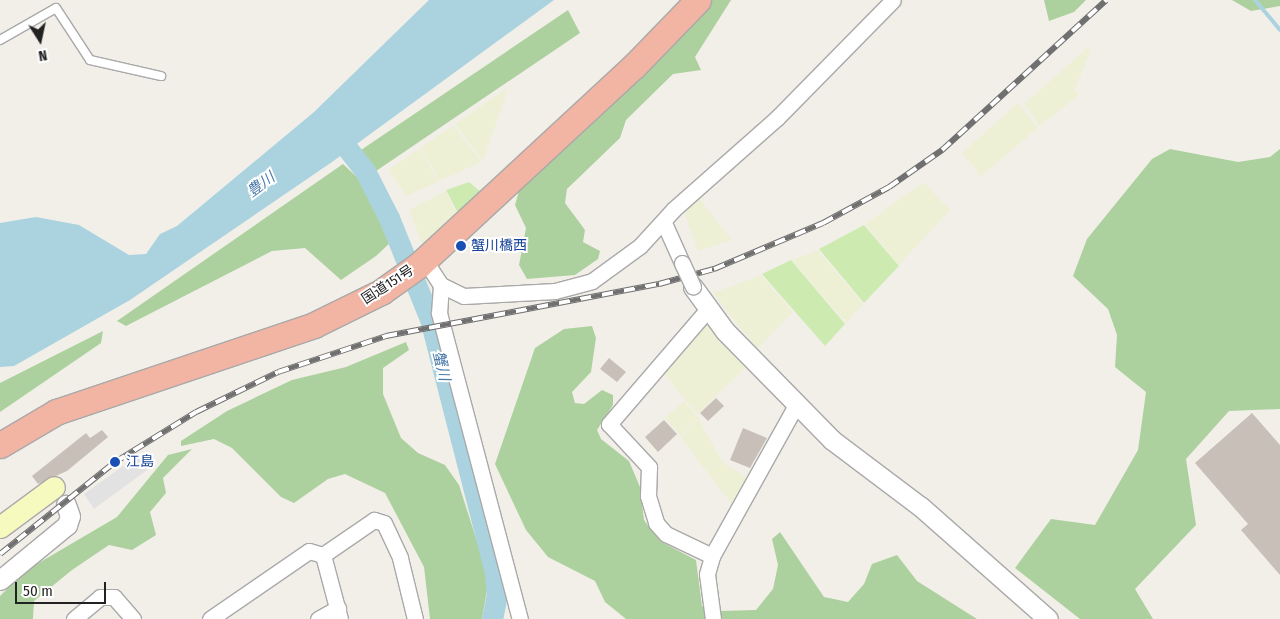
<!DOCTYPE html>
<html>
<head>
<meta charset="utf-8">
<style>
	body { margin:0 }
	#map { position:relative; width:1280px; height:619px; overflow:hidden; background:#f2efe9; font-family:"Fira Sans Condensed","Noto Sans JP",sans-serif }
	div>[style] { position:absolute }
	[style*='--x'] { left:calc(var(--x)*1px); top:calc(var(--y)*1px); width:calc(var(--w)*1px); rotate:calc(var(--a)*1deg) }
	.farmland>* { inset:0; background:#eef0d5 }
	.grass>* { inset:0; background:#cdebb0 }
	.forest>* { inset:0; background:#add19e }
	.parking>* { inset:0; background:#e2e2e2 }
	.water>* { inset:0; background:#aad3df }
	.stream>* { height:4px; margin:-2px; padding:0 2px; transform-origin:2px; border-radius:2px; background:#aad3df }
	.river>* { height:21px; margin:-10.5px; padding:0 10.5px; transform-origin:10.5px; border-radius:10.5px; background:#aad3df }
	.building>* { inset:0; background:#c7bfb8 }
	.roads { filter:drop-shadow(1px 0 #a9a9a9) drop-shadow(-1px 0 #a9a9a9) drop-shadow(0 1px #a9a9a9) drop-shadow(0 -1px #a9a9a9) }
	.service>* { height:8px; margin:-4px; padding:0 4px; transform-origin:4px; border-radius:4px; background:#fff }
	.minor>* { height:15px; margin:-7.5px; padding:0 7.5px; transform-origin:7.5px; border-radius:7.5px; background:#fff }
	.tertiary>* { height:19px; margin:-9.5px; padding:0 9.5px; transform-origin:9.5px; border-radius:9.5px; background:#fff }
	.secondary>* { height:21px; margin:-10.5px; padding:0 10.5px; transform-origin:10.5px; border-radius:10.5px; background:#f7fabf }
	.trunk>* { height:25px; margin:-12.5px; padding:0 12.5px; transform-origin:12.5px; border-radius:12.5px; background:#f2b4a3 }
	.rail>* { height:5.5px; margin-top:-2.75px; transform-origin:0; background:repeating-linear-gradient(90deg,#fff 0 11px,#707070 0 22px); box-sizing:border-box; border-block:1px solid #707070 }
	.bridges { filter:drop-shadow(1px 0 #a9a9a9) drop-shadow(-1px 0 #a9a9a9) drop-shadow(0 1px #a9a9a9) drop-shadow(0 -1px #a9a9a9) }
	.minor-bridge>* { height:15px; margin:-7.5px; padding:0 7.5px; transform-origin:7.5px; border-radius:7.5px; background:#fff }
	.dots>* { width:14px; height:14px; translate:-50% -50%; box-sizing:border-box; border:2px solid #fff; border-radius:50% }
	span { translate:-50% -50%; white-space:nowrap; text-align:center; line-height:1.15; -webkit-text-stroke:4px #fff; paint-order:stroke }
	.transit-label { font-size:14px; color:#164399 }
	.left { translate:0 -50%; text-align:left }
	.street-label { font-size:14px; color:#222 }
	.water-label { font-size:15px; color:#4a7aab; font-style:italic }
	.north { position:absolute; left:15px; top:15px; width:50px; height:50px; -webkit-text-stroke:4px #fff; paint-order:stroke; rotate:170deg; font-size:14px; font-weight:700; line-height:20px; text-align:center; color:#222 }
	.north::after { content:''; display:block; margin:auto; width:18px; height:22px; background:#222; clip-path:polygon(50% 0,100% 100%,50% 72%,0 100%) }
	.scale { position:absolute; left:15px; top:582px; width:91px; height:22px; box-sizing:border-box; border:2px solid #222; border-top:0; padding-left:6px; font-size:15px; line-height:18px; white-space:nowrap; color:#222; -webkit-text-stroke:4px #fff; paint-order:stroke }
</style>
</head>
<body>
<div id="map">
	<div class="farmland">
		<div style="clip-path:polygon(1087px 48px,1091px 49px,1075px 90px,1079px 95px,1040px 126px,1024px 104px)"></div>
		<div style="clip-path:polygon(507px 88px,505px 99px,483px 161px,455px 124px)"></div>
		<div style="clip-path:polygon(1018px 103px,1038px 128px,981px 176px,962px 153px)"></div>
		<div style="clip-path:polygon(453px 126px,482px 162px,439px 181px,421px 147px)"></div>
		<div style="clip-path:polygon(420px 148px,438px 182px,406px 196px,388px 170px)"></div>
		<div style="clip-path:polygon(924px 182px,950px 210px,899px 265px,865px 224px)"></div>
		<div style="clip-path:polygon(446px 191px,457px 214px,422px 244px,409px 210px)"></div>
		<div style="clip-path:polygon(698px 197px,732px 240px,698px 251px,684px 212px)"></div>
		<div style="clip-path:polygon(818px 250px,863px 304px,846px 323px,792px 260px)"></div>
		<div style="clip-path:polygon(761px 275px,793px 312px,757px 349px,713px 293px)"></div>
		<div style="clip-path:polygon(706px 316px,747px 366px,697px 414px,660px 369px)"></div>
		<div style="clip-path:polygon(684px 401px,699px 418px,681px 436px,665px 418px)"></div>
		<div style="clip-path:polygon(699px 419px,722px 462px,752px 481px,736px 510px,681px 438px)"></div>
	</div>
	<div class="grass">
		<div style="clip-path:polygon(469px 182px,481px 192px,458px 213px,446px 190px)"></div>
		<div style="clip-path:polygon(864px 225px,899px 266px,864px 303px,819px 249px)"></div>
		<div style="clip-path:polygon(791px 260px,845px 324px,825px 346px,762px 274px)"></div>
	</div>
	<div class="forest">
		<div style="clip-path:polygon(711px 0,731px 0,695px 57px,701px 70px,673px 74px,626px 120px,620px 138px,567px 189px,565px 203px,585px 230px,583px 242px,600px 251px,598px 259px,575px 275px,527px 279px,519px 265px,526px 228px,515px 205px,519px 191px)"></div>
		<div style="clip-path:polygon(1044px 0,1086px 0,1074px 12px,1049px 21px)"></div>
		<div style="clip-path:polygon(1232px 0,1280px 0,1280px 6px,1251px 11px)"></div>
		<div style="clip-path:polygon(568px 10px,580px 33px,376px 171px,361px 150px)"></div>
		<div style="clip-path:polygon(1170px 149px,1238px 162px,1270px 157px,1280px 149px,1280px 409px,1229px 411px,1186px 459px,1196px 525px,1135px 589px,1153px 619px,1080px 619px,1015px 568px,1051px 519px,1095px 525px,1138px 450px,1146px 392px,1115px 367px,1117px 335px,1108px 309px,1073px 276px,1087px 239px,1152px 159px)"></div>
		<div style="clip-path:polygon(343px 164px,359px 179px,391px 242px,376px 256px,341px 280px,305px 248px,272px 251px,126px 326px,117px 321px)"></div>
		<div style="clip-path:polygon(592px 326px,596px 338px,591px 372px,572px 392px,575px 403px,584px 404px,602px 390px,613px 395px,613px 405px,597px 430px,601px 439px,629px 461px,640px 487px,644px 520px,660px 541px,696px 560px,702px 606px,719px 611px,756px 610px,773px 589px,778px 565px,772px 539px,780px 532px,824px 597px,848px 602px,864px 584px,872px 564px,897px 555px,917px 581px,977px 619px,626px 619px,605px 602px,595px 581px,548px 557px,526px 530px,495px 464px,535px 348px,564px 329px)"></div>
		<div style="clip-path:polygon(103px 331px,101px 343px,0 412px,0 383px)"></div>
		<div style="clip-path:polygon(406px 342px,409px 350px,383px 368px,383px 394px,401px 438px,418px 453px,445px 465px,459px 485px,489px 579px,482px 619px,430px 619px,424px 567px,385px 493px,345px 474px,328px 479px,294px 503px,281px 497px,232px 448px,214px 439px,181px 446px,181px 441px,227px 411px,292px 380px,346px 367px)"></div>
		<div style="clip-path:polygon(192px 449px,163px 478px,166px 493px,150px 512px,156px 535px,132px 550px,109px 545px,72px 570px,34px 601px,33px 619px,0 619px,0 596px,25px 571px,117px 517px,168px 455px)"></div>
	</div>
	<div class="parking">
		<div style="clip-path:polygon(137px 456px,147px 470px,94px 509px,84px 494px)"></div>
	</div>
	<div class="water">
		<div style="clip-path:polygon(429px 0,554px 0,332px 162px,130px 300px,14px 366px,0 367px,0 223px,36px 217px,79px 225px,129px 255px,146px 254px,160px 234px,177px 226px,314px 112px)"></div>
	</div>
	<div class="stream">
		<div style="--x:1255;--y:0;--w:39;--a:50"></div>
	</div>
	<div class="river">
		<div style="--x:333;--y:130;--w:52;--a:52"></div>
		<div style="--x:365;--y:171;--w:53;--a:62.9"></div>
		<div style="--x:389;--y:218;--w:109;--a:67.9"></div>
		<div style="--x:430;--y:319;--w:262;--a:75.6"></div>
		<div style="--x:495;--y:573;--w:21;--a:85"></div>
		<div style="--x:497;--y:594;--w:25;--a:101"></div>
	</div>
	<div class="building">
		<div style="clip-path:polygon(609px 358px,626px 372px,617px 382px,600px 369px)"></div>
		<div style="clip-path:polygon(716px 398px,724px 406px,708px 421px,700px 413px)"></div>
		<div style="clip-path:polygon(1252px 413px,1280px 445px,1280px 575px,1241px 530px,1248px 524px,1195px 463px)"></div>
		<div style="clip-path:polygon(664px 420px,677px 434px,658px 452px,645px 437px)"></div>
		<div style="clip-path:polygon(743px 428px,767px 438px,750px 468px,730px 460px)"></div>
		<div style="clip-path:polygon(102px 430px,108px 437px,67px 471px,38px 484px,32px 476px,86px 433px,90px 438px)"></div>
	</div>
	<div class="roads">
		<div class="service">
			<div style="--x:0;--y:40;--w:64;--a:-29.7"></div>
			<div style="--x:56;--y:8;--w:62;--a:56.8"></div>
			<div style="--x:90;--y:60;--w:73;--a:12.7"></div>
		</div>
		<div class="minor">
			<div style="--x:664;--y:223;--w:44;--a:65.8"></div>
			<div style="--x:424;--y:259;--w:31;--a:57"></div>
			<div style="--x:441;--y:285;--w:25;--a:26"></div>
			<div style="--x:464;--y:296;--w:91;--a:-3.1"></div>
			<div style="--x:555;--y:291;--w:38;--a:-15"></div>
			<div style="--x:592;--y:281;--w:59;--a:-36.1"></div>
			<div style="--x:640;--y:246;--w:50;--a:-47.4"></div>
			<div style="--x:674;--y:209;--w:137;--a:-41.5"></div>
			<div style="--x:777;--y:118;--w:165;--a:-45.5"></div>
			<div style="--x:441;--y:285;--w:28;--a:94"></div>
			<div style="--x:439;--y:313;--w:317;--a:75.2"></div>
			<div style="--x:708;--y:309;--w:152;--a:130.7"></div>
			<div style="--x:609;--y:424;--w:59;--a:47.1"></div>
			<div style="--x:649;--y:467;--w:29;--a:92"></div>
			<div style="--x:648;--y:496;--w:28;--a:73"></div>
			<div style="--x:656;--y:523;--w:15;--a:48"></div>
			<div style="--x:666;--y:534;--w:51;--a:25.6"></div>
			<div style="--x:74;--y:619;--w:34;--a:-40"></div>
			<div style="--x:100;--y:597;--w:14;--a:0"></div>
			<div style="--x:114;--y:597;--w:29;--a:49"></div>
			<div style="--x:210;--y:619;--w:120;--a:-34.5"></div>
			<div style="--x:309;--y:551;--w:15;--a:16"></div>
			<div style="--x:318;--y:619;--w:23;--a:-29"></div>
			<div style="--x:340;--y:619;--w:66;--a:-104.9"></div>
			<div style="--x:323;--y:555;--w:62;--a:-34.5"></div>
			<div style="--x:374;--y:520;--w:10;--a:17"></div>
			<div style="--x:384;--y:523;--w:38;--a:65"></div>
			<div style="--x:400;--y:558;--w:63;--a:76.2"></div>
			<div style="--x:713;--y:619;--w:45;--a:-97.6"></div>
			<div style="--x:707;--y:574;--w:19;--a:-74"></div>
			<div style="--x:712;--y:556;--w:173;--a:-60.9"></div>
		</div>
		<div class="tertiary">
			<div style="--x:693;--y:287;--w:54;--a:54"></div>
			<div style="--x:725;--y:331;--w:153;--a:45.5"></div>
			<div style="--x:832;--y:440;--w:111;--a:37"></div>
			<div style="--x:921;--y:507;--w:169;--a:41.4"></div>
			<div style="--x:0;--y:580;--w:87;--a:-39.4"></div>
			<div style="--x:67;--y:525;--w:9;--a:-72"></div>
			<div style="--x:70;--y:516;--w:12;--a:-110"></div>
		</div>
		<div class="secondary">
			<div style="--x:0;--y:527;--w:67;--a:-36.5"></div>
		</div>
		<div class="trunk">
			<div style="--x:0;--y:445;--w:65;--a:-30.5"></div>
			<div style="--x:56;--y:412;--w:272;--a:-18.6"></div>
			<div style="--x:314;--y:325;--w:75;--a:-26.2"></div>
			<div style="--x:381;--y:292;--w:47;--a:-35.4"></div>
			<div style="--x:419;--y:265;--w:293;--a:-42.8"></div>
			<div style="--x:634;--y:66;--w:92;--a:-45.9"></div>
		</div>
	</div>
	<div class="rail">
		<div style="--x:0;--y:554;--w:147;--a:-38.7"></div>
		<div style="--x:115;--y:462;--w:95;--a:-31.7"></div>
		<div style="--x:196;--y:412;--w:91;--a:-26"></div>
		<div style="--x:278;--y:372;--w:114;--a:-18.4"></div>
		<div style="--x:386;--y:336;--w:278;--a:-10.8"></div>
		<div style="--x:659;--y:284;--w:57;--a:-15.3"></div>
		<div style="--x:714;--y:269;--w:118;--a:-22.9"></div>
		<div style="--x:823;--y:223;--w:75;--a:-28.6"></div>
		<div style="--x:889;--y:187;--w:65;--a:-34.9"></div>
		<div style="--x:942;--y:150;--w:222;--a:-42.4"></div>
	</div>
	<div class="bridges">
		<div class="minor-bridge">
			<div style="--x:682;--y:263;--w:26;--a:65"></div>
		</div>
	</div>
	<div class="dots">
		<div style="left:461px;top:246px;background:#1a4fb4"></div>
		<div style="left:115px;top:462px;background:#1a4fb4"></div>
	</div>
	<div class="transit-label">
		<span class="left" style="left:471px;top:246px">蟹川橋西</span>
		<span class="left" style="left:126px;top:462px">江島</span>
	</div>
	<div class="street-label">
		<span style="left:388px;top:285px;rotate:-33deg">国道151号</span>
	</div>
	<div class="water-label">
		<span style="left:261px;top:185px;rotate:-37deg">豊川</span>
		<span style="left:441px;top:366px;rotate:77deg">蟹川</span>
	</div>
	<div class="north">N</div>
	<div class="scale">50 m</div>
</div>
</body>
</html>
